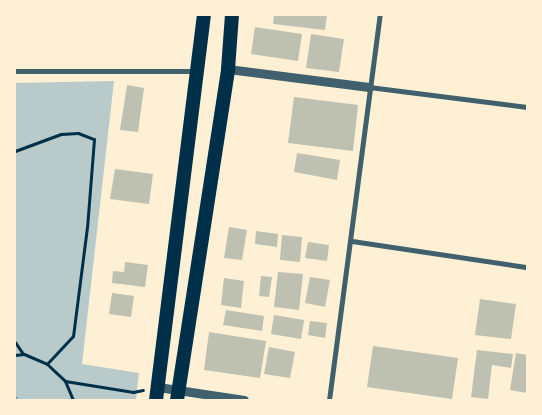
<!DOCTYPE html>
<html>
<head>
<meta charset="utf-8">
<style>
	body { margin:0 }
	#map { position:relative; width:542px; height:415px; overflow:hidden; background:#fdf0d5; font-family:Jost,sans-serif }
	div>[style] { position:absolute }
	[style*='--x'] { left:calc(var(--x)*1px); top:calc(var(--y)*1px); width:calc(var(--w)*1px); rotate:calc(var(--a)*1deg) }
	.green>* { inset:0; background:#b9caca }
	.stream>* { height:5.5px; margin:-2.75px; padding:0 2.75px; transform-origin:2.75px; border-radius:2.75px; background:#669bbc }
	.building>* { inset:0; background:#bec0b2 }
	.path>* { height:3px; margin:-1.5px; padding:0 1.5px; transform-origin:1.5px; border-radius:1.5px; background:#003049 }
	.minor>* { height:5px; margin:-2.5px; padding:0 2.5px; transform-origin:2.5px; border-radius:2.5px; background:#3f606c }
	.tertiary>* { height:9px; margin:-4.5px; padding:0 4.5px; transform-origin:4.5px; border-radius:4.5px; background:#3f606c }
	.trunk>* { height:14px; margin:-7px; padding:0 7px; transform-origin:7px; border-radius:7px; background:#003049 }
	span { translate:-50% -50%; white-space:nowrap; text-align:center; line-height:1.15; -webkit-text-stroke:4.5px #fdf0d5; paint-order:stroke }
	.frame { position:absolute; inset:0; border:16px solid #fdf0d5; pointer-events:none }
</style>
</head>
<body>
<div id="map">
	<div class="green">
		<div style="clip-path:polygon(114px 81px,82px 364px,139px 373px,136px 400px,15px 400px,15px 83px)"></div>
	</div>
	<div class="stream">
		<div style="--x:15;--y:399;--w:1;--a:90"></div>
	</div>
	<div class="building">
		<div style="clip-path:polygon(274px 15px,327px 15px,325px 30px,273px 24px)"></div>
		<div style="clip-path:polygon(255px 27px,302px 34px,298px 61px,251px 54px)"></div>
		<div style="clip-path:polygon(311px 34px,344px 39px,339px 72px,306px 68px)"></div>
		<div style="clip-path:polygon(127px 85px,144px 88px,138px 132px,120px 130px)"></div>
		<div style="clip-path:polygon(294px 97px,358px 105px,353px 151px,288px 143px)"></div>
		<div style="clip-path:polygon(297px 153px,340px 160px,337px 180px,294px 172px)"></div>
		<div style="clip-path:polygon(115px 169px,153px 174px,149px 204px,110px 199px)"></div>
		<div style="clip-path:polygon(229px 227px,247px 230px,242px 260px,224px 258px)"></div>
		<div style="clip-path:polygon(256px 231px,278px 234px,277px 247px,255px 244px)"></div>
		<div style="clip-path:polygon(282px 235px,302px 237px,300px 262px,280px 260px)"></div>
		<div style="clip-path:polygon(308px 242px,329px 245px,327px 261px,305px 258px)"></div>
		<div style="clip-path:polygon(125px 262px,148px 265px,145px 287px,112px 283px,113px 271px,124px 272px)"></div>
		<div style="clip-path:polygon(278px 272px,303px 274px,299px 310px,274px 307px)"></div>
		<div style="clip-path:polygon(261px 276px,272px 277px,269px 297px,259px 296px)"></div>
		<div style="clip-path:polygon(310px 277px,330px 280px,325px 307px,305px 303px)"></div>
		<div style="clip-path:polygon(224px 278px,244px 281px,241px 308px,221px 305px)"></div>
		<div style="clip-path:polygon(112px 293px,134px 296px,131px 317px,109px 314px)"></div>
		<div style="clip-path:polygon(480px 299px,516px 304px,511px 339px,475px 335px)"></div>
		<div style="clip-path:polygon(226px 310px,264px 316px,262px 331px,223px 325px)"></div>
		<div style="clip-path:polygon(274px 315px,304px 320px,301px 339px,271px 334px)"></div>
		<div style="clip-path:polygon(310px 321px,327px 323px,325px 338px,308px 335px)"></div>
		<div style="clip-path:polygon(209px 332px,266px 341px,260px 378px,204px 370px)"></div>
		<div style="clip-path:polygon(373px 346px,458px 358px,452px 399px,367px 387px)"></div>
		<div style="clip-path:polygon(269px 347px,295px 352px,290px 378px,264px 374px)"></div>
		<div style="clip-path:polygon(477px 350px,513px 354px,511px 368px,492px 365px,488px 399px,471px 397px)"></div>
		<div style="clip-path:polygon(516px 353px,527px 355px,527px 393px,510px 390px)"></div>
	</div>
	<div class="path">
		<div style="--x:15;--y:151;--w:49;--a:-20.3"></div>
		<div style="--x:61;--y:134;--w:17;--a:-3"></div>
		<div style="--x:78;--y:133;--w:17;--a:21"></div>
		<div style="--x:94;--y:139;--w:88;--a:94.5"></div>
		<div style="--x:87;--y:227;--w:110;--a:97.3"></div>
		<div style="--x:73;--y:336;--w:38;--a:133"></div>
		<div style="--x:15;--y:342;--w:14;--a:56"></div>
		<div style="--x:15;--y:355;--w:9;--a:-6"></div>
		<div style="--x:24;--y:354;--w:25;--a:23"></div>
		<div style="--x:47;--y:364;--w:25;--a:43"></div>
		<div style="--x:65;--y:381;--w:69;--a:9.2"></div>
		<div style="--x:133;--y:392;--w:10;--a:-11"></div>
		<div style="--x:65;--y:381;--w:21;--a:67"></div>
	</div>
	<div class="minor">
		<div style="--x:15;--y:71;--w:182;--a:0"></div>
		<div style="--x:369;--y:87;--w:159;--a:7.2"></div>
		<div style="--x:352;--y:241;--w:177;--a:8.5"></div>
		<div style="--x:329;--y:400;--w:388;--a:-82.5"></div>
	</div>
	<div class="tertiary">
		<div style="--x:228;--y:69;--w:142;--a:7.3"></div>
		<div style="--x:158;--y:387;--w:87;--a:8.6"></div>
	</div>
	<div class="trunk">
		<div style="--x:156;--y:400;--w:388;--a:-82.9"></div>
		<div style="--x:177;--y:400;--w:335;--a:-81.2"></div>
		<div style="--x:228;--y:69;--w:54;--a:-85.8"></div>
	</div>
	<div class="frame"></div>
</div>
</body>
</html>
